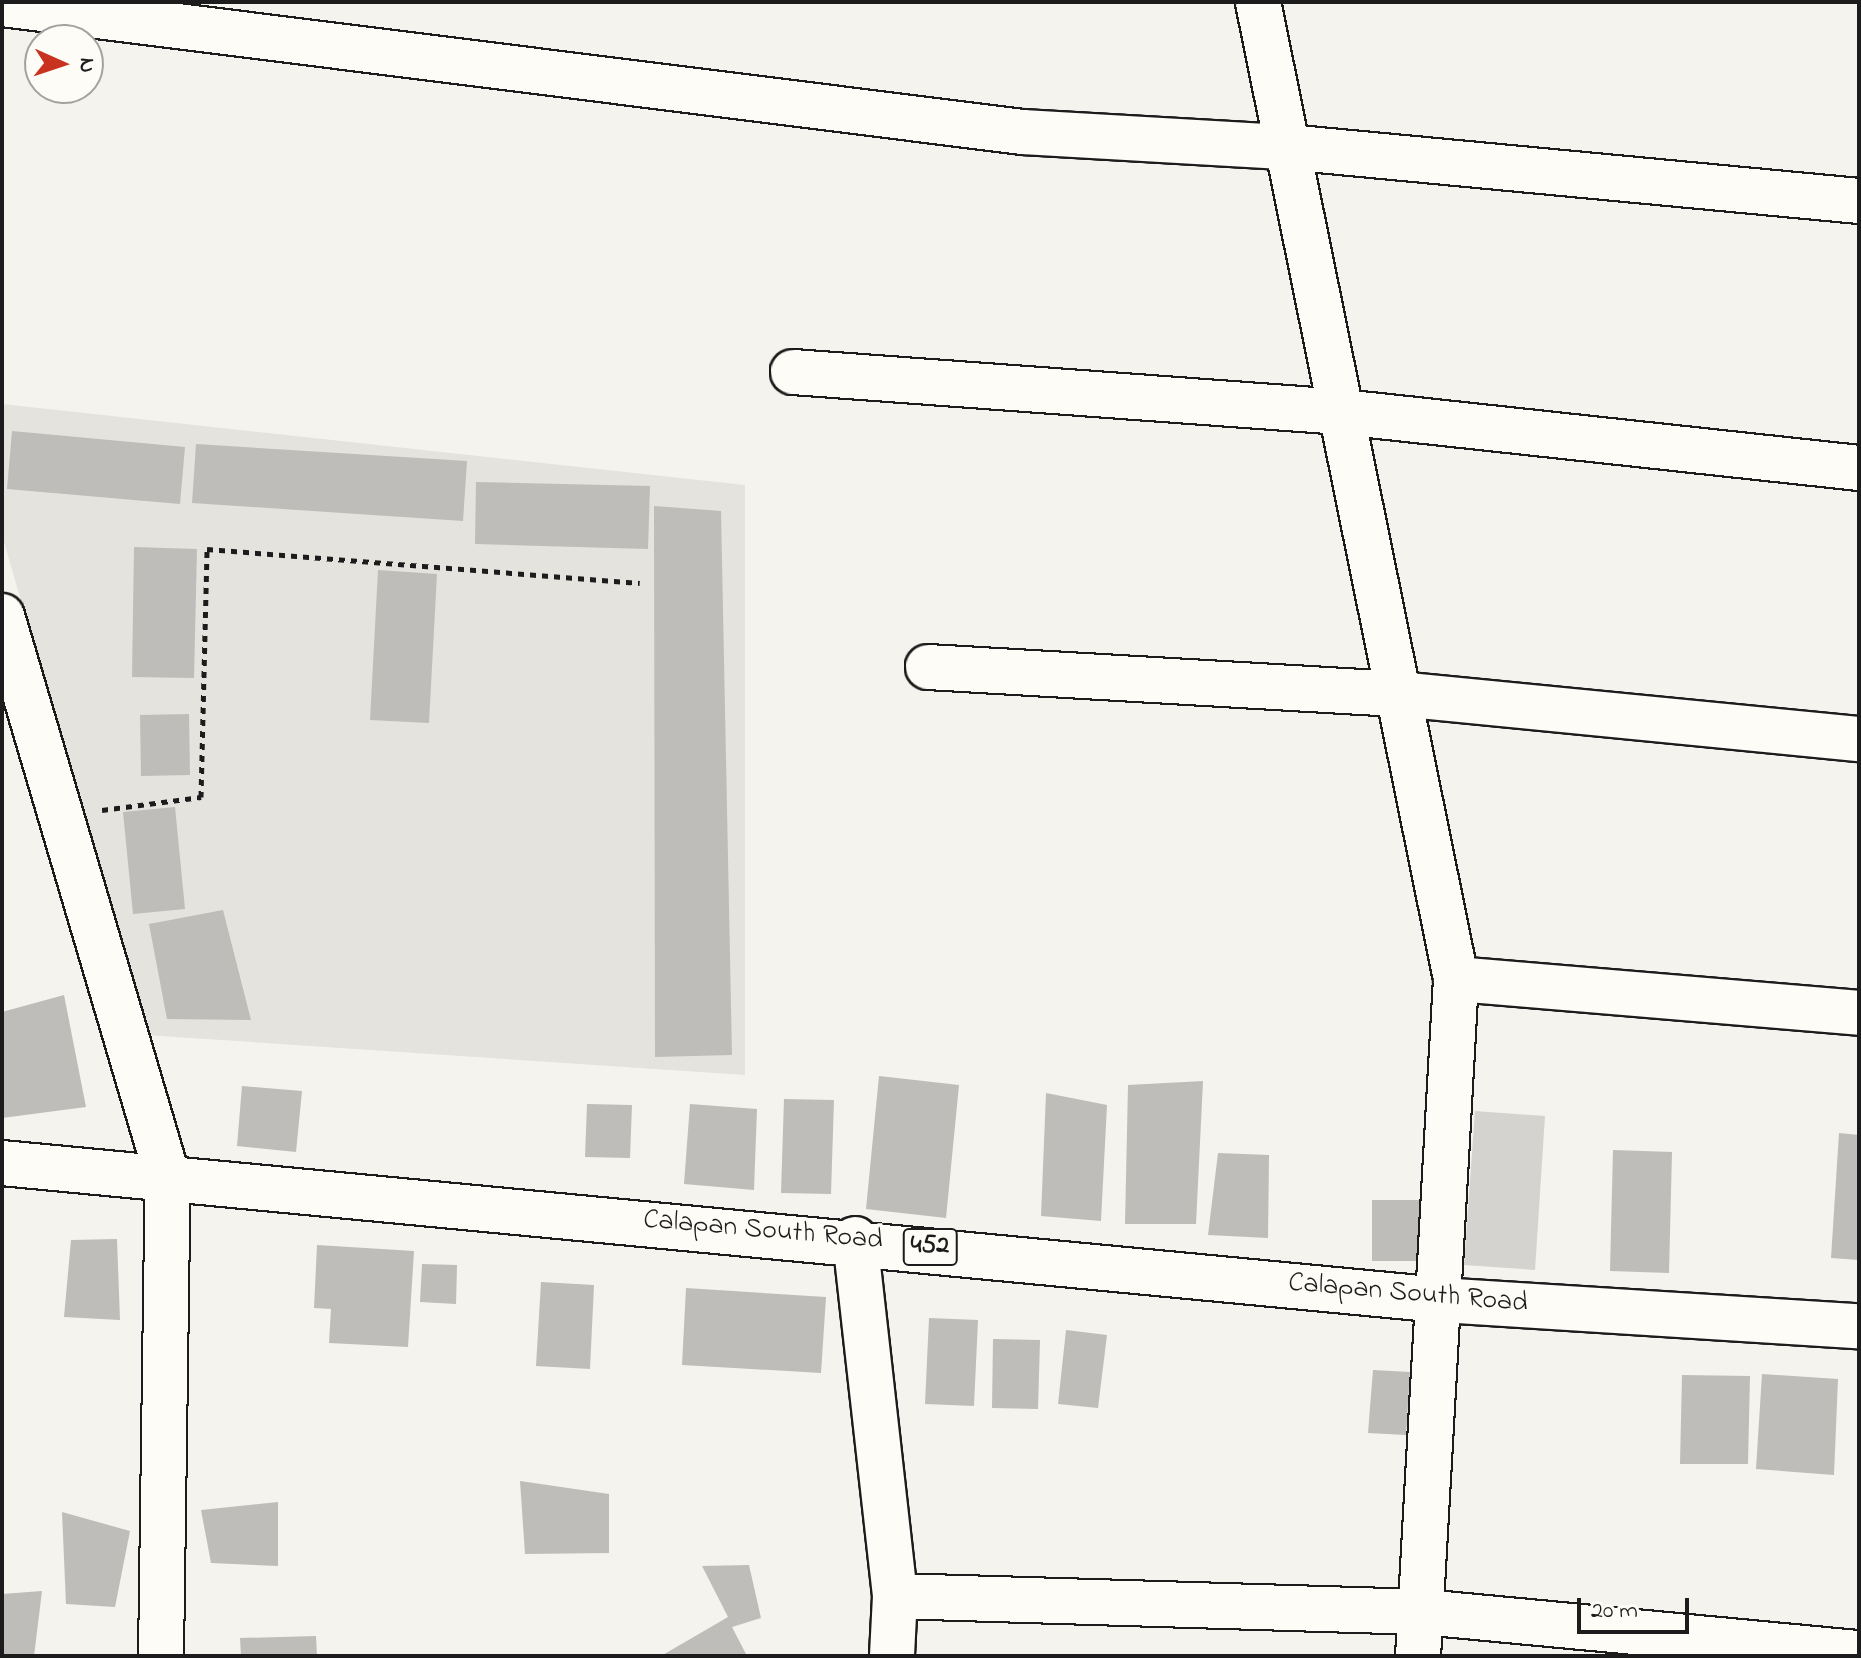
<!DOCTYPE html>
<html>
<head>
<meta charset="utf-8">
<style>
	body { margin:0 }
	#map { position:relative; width:1861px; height:1658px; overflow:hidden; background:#f4f3ee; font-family:"Indie Flower",sans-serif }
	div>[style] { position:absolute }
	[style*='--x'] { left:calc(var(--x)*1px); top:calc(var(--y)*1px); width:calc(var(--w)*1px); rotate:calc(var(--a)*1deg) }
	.built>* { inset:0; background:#e4e3de }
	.green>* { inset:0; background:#d4d3cf }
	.building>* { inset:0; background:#bebdba }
	.path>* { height:5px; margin-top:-2.5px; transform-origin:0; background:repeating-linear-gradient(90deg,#1c1c1c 0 6px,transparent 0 12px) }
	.roads { filter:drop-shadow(2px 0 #1c1c1c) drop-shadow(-2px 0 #1c1c1c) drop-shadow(0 2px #1c1c1c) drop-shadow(0 -2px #1c1c1c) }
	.minor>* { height:44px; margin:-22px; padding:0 22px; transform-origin:22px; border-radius:22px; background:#fdfcf7 }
	.major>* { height:44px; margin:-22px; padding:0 22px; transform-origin:22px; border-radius:22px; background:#fdfcf7 }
	.highway>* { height:44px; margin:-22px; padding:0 22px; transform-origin:22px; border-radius:22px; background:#fdfcf7 }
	span { translate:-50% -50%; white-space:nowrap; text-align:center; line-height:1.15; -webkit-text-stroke:7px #fdfcf7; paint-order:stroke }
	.shield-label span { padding:2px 6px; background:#fdfcf7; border:2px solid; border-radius:6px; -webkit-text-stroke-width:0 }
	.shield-label { font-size:26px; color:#1c1c1c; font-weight:700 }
	.street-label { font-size:28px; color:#1c1c1c }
	.frame { position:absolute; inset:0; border:4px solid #1c1c1c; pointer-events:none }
	.north { position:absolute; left:24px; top:24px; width:80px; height:80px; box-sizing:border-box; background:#fdfcf7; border:2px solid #a3a29f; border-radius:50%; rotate:93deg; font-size:22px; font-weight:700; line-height:32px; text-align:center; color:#1c1c1c }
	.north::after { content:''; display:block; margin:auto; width:28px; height:36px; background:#c8321e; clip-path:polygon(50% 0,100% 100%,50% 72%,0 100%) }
	.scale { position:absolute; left:1577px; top:1598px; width:112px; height:36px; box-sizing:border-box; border:4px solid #1c1c1c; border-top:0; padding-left:10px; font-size:24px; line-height:28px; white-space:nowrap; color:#1c1c1c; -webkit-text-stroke:6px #fdfcf7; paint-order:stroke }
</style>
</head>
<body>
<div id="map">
	<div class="built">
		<div style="clip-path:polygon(2px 404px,745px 485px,745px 1075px,146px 1035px,2px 535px)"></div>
	</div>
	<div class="green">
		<div style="clip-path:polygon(1475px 1111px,1545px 1116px,1535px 1270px,1464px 1265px)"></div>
	</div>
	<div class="building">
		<div style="clip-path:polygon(12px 431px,185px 447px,180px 504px,7px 489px)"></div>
		<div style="clip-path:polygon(196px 444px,467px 461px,463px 521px,192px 503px)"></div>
		<div style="clip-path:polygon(476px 482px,650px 486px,648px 549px,475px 544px)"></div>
		<div style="clip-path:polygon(654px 506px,721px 511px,732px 1055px,655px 1057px)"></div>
		<div style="clip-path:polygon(134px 547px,197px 549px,194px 678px,132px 677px)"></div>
		<div style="clip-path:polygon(378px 570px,437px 574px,429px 723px,370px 720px)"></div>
		<div style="clip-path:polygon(189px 714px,190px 775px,141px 776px,140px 715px)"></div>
		<div style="clip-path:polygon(175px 807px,185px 909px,133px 914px,123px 812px)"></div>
		<div style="clip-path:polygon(223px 910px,251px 1020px,167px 1019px,149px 924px)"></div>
		<div style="clip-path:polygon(64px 995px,86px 1107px,2px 1118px,2px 1012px)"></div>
		<div style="clip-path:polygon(879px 1076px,959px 1085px,946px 1218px,866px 1209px)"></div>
		<div style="clip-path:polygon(1203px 1081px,1196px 1224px,1125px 1224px,1128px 1085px)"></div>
		<div style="clip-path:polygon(242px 1086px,302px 1091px,296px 1152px,237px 1146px)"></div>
		<div style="clip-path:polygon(1046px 1093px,1107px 1105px,1101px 1221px,1041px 1216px)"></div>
		<div style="clip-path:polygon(784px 1099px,834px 1100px,831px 1194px,781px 1193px)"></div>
		<div style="clip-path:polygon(587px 1104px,632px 1105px,630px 1158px,585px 1157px)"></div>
		<div style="clip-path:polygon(690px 1104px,757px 1109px,754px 1190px,684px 1184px)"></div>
		<div style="clip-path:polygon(1839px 1133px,1859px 1135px,1859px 1260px,1831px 1258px)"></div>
		<div style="clip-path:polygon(1613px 1150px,1672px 1152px,1669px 1273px,1610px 1271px)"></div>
		<div style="clip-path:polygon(1218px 1153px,1269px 1155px,1268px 1238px,1208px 1235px)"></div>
		<div style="clip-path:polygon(1372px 1200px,1423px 1200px,1423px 1261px,1372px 1261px)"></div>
		<div style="clip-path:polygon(117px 1239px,120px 1320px,64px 1317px,71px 1240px)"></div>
		<div style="clip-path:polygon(317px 1245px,414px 1251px,408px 1347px,329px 1343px,331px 1309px,314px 1308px)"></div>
		<div style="clip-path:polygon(422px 1264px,457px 1265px,456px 1304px,420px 1302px)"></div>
		<div style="clip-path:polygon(541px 1282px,594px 1285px,590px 1369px,536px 1366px)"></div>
		<div style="clip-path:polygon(686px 1288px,826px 1297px,821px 1373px,682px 1365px)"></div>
		<div style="clip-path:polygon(929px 1318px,978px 1320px,974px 1406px,925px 1404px)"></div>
		<div style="clip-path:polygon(1066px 1330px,1107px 1335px,1098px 1408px,1058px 1404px)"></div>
		<div style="clip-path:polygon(993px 1339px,1040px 1340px,1038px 1409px,992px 1408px)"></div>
		<div style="clip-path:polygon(1373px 1370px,1410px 1372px,1406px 1435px,1368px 1433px)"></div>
		<div style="clip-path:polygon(1762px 1374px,1838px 1379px,1834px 1475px,1756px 1469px)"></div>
		<div style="clip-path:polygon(1682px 1375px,1750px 1376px,1748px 1464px,1680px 1464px)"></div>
		<div style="clip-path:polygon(520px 1481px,609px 1494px,609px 1553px,525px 1554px)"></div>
		<div style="clip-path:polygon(278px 1502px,278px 1566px,211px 1563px,201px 1510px)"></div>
		<div style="clip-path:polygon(62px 1512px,130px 1531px,115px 1607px,66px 1604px)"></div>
		<div style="clip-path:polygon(749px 1565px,761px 1618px,732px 1627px,747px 1656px,661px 1656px,728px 1617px,702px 1566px)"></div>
		<div style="clip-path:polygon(42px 1591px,34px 1656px,2px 1656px,2px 1594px)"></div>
		<div style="clip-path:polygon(316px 1636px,317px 1656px,241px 1656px,240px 1638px)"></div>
	</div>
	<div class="path">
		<div style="--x:102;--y:810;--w:100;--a:-7.5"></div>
		<div style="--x:201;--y:797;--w:248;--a:-88.6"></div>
		<div style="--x:207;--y:549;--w:434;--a:4.5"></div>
	</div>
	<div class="roads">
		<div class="minor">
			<div style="--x:1258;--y:2;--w:997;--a:78.54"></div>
			<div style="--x:1456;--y:979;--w:678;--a:93.21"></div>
			<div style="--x:2;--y:4;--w:1029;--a:7.15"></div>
			<div style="--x:1023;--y:132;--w:264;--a:3.3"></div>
			<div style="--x:1287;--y:147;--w:575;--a:5.39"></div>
			<div style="--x:793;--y:372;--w:550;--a:4.17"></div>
			<div style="--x:1342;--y:412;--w:520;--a:6.18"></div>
			<div style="--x:928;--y:667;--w:472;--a:3.3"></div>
			<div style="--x:1399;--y:694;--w:462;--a:5.6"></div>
			<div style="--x:1456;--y:979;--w:404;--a:4.8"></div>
			<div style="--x:855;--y:1239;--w:359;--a:83.6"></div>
			<div style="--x:895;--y:1596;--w:60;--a:92.9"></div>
			<div style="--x:895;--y:1596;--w:528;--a:1.74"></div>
			<div style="--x:1423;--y:1612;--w:438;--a:5.4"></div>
			<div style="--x:161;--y:1656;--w:477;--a:-89.2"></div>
		</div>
		<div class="major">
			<div style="--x:2;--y:616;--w:587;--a:73.57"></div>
		</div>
		<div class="highway">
			<div style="--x:2;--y:1163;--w:1445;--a:5.44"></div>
			<div style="--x:1440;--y:1300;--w:420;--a:3.6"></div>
		</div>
	</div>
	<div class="shield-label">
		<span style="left:930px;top:1247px">452</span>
	</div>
	<div class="street-label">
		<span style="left:763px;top:1231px;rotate:5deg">Calapan South Road</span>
		<span style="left:1408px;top:1294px;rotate:5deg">Calapan South Road</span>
	</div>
	<div class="frame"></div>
	<div class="north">N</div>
	<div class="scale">20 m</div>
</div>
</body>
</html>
